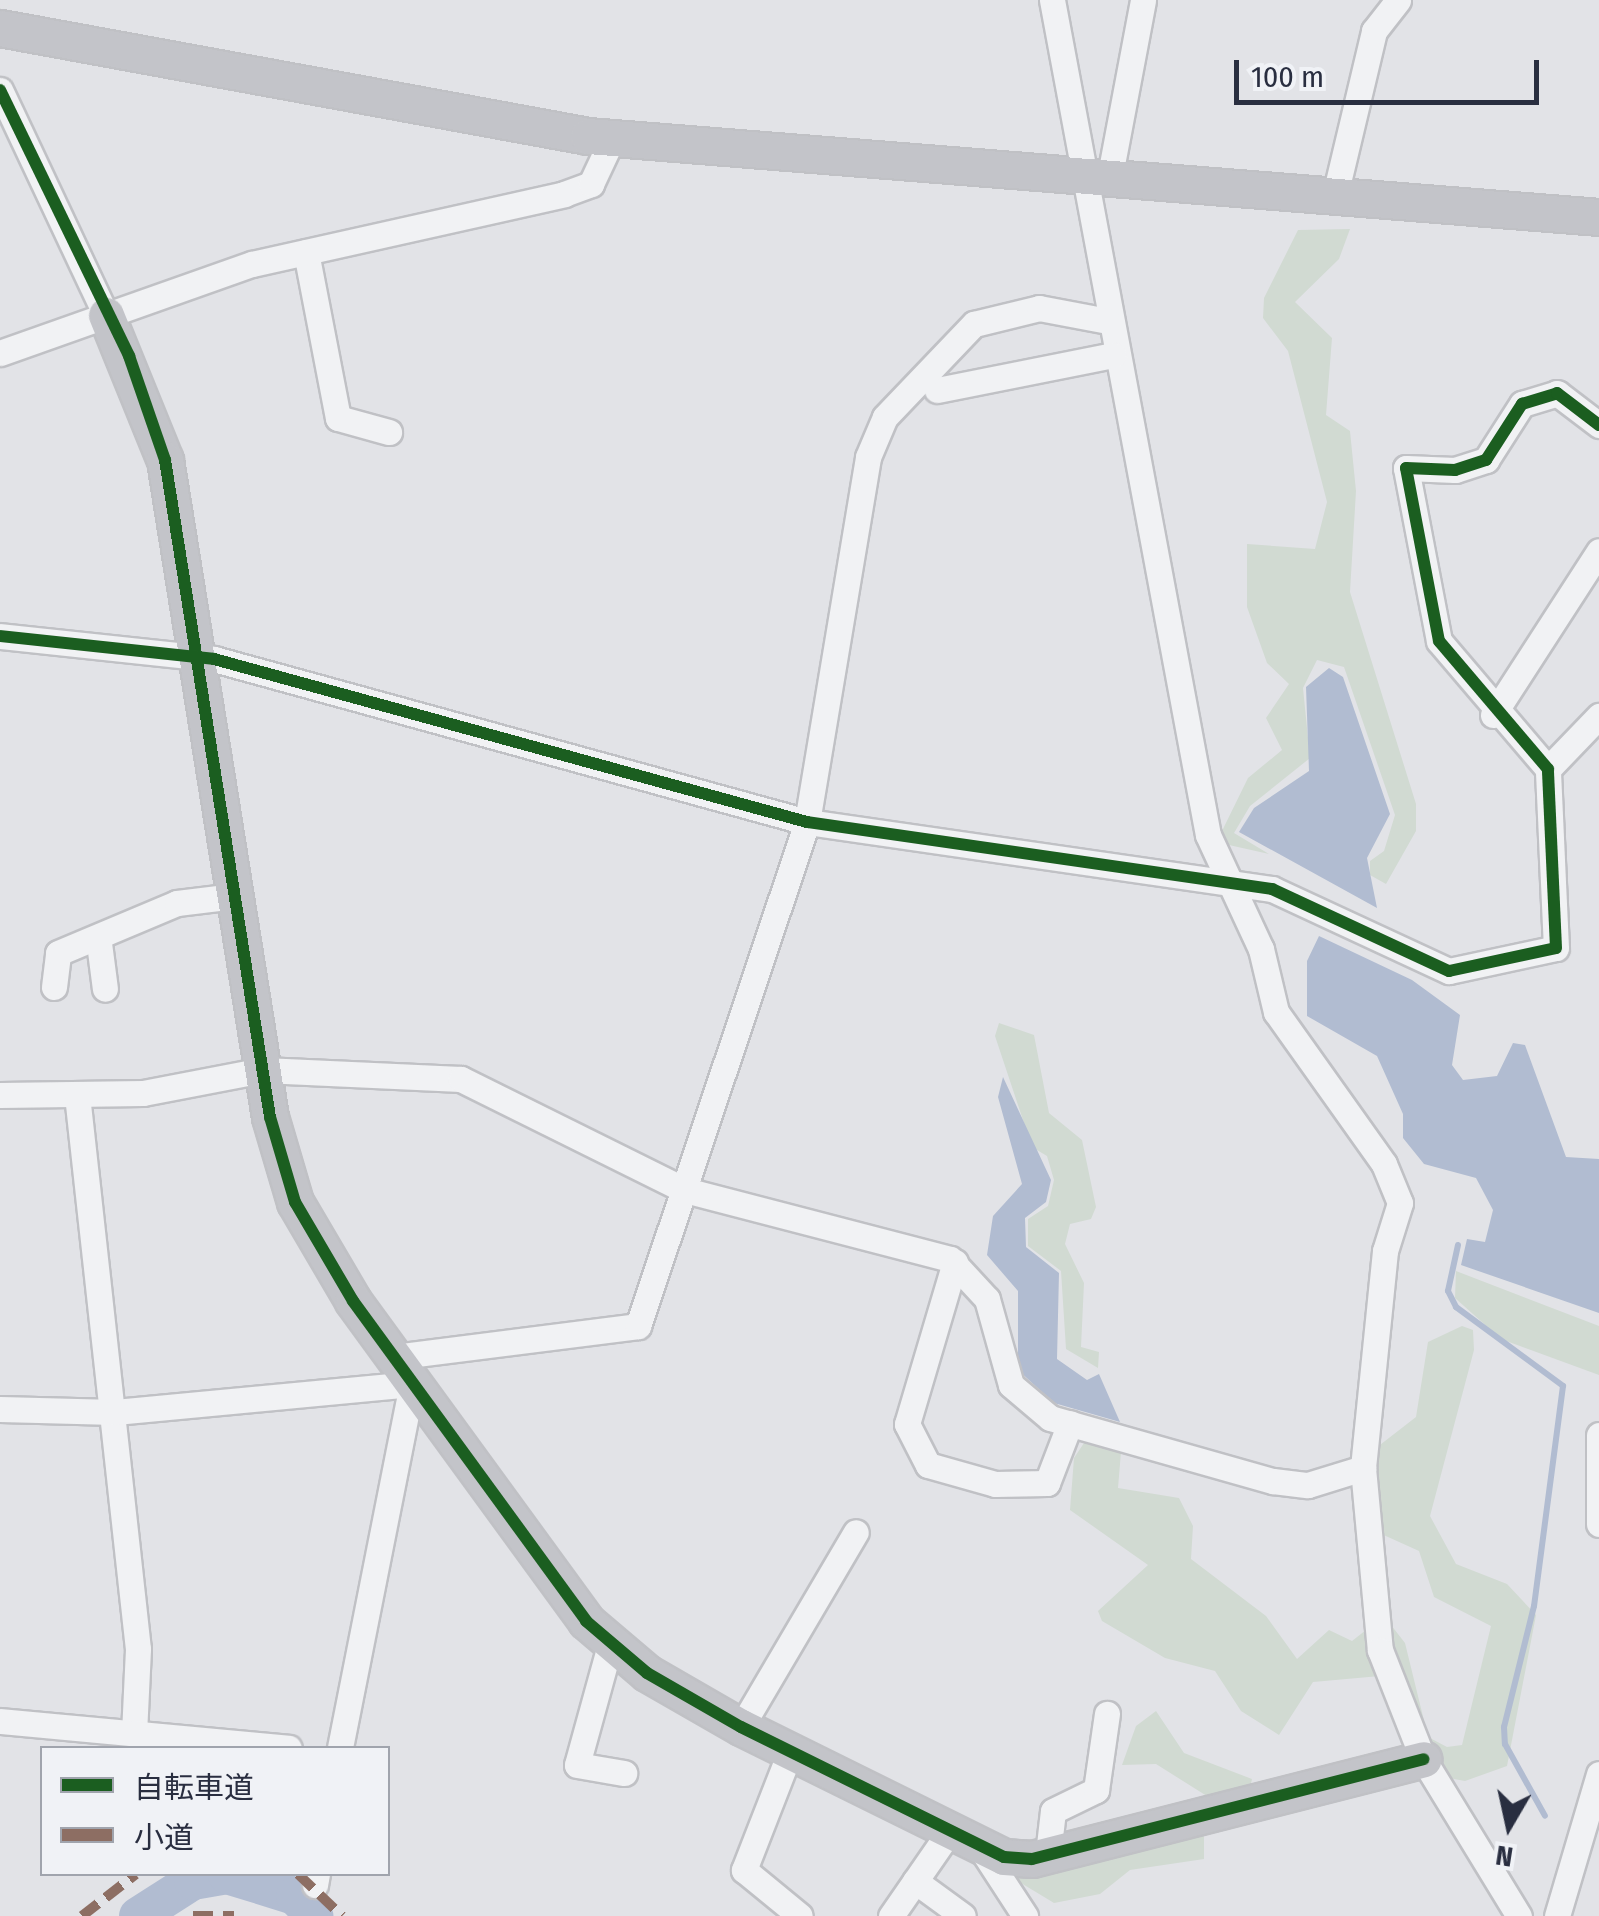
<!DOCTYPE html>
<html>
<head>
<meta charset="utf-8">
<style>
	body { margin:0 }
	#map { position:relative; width:1599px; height:1916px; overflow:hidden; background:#e2e3e7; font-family:"Fira Sans Condensed","Noto Sans JP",sans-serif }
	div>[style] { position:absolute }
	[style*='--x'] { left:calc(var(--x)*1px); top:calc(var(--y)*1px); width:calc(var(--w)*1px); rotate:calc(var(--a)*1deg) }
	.green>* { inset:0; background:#d1dad2 }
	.water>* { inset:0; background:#b1bcd1 }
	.stream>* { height:6px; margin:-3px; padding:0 3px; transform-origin:3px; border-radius:3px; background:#b1bcd1 }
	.river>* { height:38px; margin:-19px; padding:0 19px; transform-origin:19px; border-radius:19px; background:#b1bcd1 }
	.roads { filter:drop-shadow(2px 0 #c0c1c5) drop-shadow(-2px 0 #c0c1c5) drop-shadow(0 2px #c0c1c5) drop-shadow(0 -2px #c0c1c5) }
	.street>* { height:25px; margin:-12.5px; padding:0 12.5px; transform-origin:12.5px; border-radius:12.5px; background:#f1f2f4 }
	.secondary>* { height:35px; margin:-17.5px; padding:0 17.5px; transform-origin:17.5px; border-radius:17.5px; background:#c3c4c9 }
	.quiet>* { height:10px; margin-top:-5px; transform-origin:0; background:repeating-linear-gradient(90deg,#8d6e63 0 20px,transparent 0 30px) }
	.cycleway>* { height:12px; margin:-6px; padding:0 6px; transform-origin:6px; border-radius:6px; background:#1b5e20 }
	span { translate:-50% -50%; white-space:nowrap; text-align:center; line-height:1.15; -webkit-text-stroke:9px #f0f2f6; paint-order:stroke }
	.legend { position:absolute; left:40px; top:1746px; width:350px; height:130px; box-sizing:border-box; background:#f0f2f6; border:2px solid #a0a4ad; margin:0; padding:12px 18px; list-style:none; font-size:30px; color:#292e40 }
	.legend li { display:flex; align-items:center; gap:20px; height:50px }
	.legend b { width:50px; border:2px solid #a0a4ad }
	.north { position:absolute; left:1459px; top:1776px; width:100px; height:100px; -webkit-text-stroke:8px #f0f2f6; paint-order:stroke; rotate:189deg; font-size:28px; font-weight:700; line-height:40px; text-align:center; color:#292e40 }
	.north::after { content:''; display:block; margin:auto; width:35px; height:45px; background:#292e40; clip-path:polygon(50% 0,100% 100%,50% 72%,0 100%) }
	.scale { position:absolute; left:1234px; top:60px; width:305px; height:45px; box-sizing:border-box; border:5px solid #292e40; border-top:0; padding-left:12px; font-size:30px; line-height:35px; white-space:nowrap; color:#292e40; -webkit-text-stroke:8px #f0f2f6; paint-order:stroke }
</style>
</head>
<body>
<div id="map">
	<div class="green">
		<div style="clip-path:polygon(1350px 229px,1339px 259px,1295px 302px,1332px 338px,1326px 415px,1350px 431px,1356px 491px,1350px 592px,1416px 804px,1416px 831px,1386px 884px,1370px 875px,1370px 861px,1384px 851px,1395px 815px,1344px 667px,1317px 660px,1303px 688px,1310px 758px,1250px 806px,1234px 833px,1269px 854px,1229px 845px,1222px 831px,1248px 778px,1282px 750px,1266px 718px,1289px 684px,1267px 663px,1247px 607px,1247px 544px,1315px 549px,1327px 502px,1288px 351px,1263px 318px,1264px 298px,1298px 230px)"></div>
		<div style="clip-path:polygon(999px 1023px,1034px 1035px,1049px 1113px,1082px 1140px,1096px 1207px,1091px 1219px,1070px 1224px,1065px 1244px,1084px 1283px,1081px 1347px,1099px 1352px,1098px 1368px,1066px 1349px,1061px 1271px,1028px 1246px,1028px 1219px,1048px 1206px,1054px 1180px,1047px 1156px,1032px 1147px,995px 1036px)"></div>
		<div style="clip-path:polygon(1456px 1271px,1599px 1326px,1599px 1375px,1501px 1339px,1455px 1298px)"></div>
		<div style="clip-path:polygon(1462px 1326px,1473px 1330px,1474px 1350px,1430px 1516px,1456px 1564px,1507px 1584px,1536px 1615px,1507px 1766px,1465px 1781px,1443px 1777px,1393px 1658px,1391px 1625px,1405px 1643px,1428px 1737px,1447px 1747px,1462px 1745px,1491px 1626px,1434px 1597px,1419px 1551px,1377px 1532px,1376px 1448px,1416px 1417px,1428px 1342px)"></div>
		<div style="clip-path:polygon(1088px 1437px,1121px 1452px,1118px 1488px,1179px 1498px,1193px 1526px,1191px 1559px,1266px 1616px,1297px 1659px,1329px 1630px,1352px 1641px,1366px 1630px,1380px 1676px,1313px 1682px,1279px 1735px,1241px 1711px,1215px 1671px,1165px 1658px,1102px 1621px,1098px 1611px,1148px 1565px,1070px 1510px,1074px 1458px)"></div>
		<div style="clip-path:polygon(1156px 1711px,1184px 1753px,1252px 1779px,1250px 1788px,1210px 1798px,1156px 1764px,1122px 1765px,1136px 1726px)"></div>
		<div style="clip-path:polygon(1204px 1832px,1204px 1859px,1130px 1870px,1100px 1894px,1054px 1903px,1011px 1877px)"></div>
	</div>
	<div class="water">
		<div style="clip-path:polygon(1329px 668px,1343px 677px,1390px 814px,1367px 858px,1377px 908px,1239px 832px,1254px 808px,1309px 771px,1306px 687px)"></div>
		<div style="clip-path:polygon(1319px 936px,1412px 980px,1460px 1015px,1452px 1065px,1463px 1080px,1497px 1076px,1513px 1043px,1525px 1045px,1566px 1157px,1599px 1159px,1599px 1313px,1461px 1265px,1467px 1239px,1485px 1242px,1493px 1210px,1476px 1178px,1424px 1164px,1403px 1138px,1403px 1114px,1377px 1056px,1307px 1016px,1307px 961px)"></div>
		<div style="clip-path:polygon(1003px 1077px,1051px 1180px,1046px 1202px,1025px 1218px,1026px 1247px,1059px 1273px,1057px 1359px,1087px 1380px,1099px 1374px,1120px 1422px,1054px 1403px,1018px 1370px,1018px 1291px,987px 1255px,993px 1216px,1022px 1184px,998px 1097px)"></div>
	</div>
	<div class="stream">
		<div style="--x:1458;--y:1245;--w:47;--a:102.3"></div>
		<div style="--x:1448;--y:1291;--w:18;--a:63"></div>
		<div style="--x:1456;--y:1307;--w:133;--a:36.4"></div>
		<div style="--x:1563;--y:1386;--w:222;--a:97.5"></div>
		<div style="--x:1534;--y:1606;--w:125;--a:103.9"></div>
		<div style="--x:1504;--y:1727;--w:17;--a:87"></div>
		<div style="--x:1505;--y:1744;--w:82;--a:60.9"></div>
	</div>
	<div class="river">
		<div style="--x:138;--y:1916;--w:65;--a:-32.5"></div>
		<div style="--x:193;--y:1881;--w:35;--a:-10"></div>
		<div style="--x:227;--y:1875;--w:71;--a:17.2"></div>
		<div style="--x:295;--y:1896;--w:28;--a:46"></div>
	</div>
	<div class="roads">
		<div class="street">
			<div style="--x:1052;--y:0;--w:849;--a:79.42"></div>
			<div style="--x:1208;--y:835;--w:126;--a:65.1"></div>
			<div style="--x:1261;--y:949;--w:65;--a:76.6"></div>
			<div style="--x:1276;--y:1012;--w:186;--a:54.6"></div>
			<div style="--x:1384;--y:1164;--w:42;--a:67.7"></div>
			<div style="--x:1400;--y:1203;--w:50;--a:107.4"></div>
			<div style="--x:1385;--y:1251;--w:218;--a:95.8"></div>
			<div style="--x:1363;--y:1468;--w:183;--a:84.7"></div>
			<div style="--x:1380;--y:1650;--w:117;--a:68.5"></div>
			<div style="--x:1423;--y:1759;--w:184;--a:58.6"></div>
			<div style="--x:0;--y:90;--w:249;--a:64.8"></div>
			<div style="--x:1110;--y:175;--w:178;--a:-79.3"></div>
			<div style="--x:1335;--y:195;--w:169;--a:-76.6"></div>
			<div style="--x:1374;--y:31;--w:39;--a:-52"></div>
			<div style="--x:306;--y:252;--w:169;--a:79.1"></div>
			<div style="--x:338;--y:418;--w:53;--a:15.4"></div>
			<div style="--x:0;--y:353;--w:267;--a:-19.5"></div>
			<div style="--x:252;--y:264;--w:320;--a:-12.6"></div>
			<div style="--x:564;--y:194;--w:29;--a:-20"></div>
			<div style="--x:591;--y:184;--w:50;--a:-65"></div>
			<div style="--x:937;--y:390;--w:180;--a:-11.2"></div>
			<div style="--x:0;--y:636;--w:215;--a:6.1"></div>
			<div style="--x:214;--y:659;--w:615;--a:15.37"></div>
			<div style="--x:807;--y:822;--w:470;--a:8.2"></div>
			<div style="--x:1272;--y:889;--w:195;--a:24.9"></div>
			<div style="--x:1449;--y:971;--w:109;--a:-12.1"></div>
			<div style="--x:1556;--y:948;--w:179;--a:-92.6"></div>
			<div style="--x:1548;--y:769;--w:168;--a:-130.4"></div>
			<div style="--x:1439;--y:641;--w:176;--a:-100.8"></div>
			<div style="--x:1406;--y:468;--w:49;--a:2.3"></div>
			<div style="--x:1455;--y:470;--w:33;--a:-18"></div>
			<div style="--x:1486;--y:460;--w:67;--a:-57.3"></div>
			<div style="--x:1522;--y:404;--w:37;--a:-17"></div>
			<div style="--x:1557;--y:393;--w:53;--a:37.3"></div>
			<div style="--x:1493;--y:715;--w:195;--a:-57.1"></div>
			<div style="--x:1548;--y:769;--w:74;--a:-46.1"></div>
			<div style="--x:99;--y:943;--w:46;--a:82.6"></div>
			<div style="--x:54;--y:987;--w:34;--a:-83"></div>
			<div style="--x:58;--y:953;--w:129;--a:-22.8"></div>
			<div style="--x:177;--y:903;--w:58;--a:-6.9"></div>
			<div style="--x:0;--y:1095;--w:143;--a:-0.8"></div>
			<div style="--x:143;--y:1093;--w:122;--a:-10.9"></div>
			<div style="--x:263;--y:1070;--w:198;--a:2.6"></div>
			<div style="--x:461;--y:1079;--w:250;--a:26.4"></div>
			<div style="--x:685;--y:1190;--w:274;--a:14.6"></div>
			<div style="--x:950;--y:1259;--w:54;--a:47.2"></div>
			<div style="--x:987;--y:1299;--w:89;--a:74.4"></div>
			<div style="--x:1011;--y:1385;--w:51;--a:40.2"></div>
			<div style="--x:1050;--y:1418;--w:232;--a:15.8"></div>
			<div style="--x:1273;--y:1481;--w:35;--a:7"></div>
			<div style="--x:1308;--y:1485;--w:58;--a:-17.2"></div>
			<div style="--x:77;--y:1095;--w:557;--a:83.72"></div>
			<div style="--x:138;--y:1649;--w:85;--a:92.7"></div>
			<div style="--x:955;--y:1262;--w:169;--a:106.5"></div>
			<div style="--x:907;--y:1424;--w:46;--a:62.9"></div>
			<div style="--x:928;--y:1465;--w:70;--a:15.8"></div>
			<div style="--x:995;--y:1484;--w:52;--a:-1.1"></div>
			<div style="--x:1047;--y:1483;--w:64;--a:-69"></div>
			<div style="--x:393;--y:1357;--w:247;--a:-7.2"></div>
			<div style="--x:638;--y:1326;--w:532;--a:-71.46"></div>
			<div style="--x:807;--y:822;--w:370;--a:-80.5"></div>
			<div style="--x:868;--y:457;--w:43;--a:-67"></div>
			<div style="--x:885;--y:417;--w:129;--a:-46.3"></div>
			<div style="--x:974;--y:324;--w:67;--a:-13.8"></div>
			<div style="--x:1039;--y:308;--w:70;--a:10.7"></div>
			<div style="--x:0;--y:1409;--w:115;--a:1.5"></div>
			<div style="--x:115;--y:1412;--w:298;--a:-5.4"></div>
			<div style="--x:412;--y:1384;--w:371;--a:101.2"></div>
			<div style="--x:1599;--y:1435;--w:89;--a:90"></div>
			<div style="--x:610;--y:1645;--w:124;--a:105.4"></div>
			<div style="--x:577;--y:1765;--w:48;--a:9.7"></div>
			<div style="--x:0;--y:1721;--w:290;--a:5.3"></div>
			<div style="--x:741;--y:1727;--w:226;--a:-59.5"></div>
			<div style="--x:790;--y:1752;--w:127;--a:111.3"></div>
			<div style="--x:744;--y:1870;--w:72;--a:39.4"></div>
			<div style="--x:982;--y:1850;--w:79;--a:56.9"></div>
			<div style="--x:1048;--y:1854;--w:43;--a:-83.4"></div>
			<div style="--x:1053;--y:1811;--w:48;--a:-26"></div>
			<div style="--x:1096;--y:1790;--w:77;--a:-81.8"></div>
			<div style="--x:915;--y:1881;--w:59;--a:36.1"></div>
			<div style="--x:315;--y:1885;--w:11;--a:-80"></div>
			<div style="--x:891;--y:1916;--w:98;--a:-55.3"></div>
			<div style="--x:1557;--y:1916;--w:148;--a:-73.5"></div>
		</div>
		<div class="secondary">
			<div style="--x:0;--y:28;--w:598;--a:10.41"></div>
			<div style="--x:588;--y:136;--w:1014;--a:4.58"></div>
			<div style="--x:106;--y:315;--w:157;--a:67.9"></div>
			<div style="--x:165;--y:460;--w:665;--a:80.92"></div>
			<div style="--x:270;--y:1117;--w:89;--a:73.6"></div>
			<div style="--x:295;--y:1202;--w:115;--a:59.6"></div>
			<div style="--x:353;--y:1301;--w:396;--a:53.9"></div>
			<div style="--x:586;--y:1621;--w:80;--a:40.4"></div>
			<div style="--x:647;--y:1673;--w:108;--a:29.9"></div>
			<div style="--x:741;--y:1727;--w:293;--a:26.3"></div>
			<div style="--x:1004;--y:1857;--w:28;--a:4"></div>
			<div style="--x:1032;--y:1859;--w:404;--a:-14.3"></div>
		</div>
	</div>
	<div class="quiet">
		<div style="--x:298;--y:1874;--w:61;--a:43.7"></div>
		<div style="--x:82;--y:1916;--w:68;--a:-37.9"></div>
		<div style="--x:193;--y:1916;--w:41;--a:0"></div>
	</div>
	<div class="cycleway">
		<div style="--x:0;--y:90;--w:296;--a:64.1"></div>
		<div style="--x:129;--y:356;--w:110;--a:70.9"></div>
		<div style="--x:165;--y:460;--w:665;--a:80.92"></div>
		<div style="--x:270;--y:1117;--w:89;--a:73.6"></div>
		<div style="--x:295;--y:1202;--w:115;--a:59.6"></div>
		<div style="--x:353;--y:1301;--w:396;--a:53.9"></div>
		<div style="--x:586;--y:1621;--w:80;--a:40.4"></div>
		<div style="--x:647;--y:1673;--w:108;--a:29.9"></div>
		<div style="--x:741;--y:1727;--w:293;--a:26.3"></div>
		<div style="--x:1004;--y:1857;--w:28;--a:4"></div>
		<div style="--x:1032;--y:1859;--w:404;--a:-14.3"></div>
		<div style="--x:0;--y:636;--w:215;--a:6.1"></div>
		<div style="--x:214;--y:659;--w:615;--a:15.37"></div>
		<div style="--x:807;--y:822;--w:470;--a:8.2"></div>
		<div style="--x:1272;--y:889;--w:195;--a:24.9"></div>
		<div style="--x:1449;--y:971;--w:109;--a:-12.1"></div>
		<div style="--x:1556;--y:948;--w:179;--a:-92.6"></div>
		<div style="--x:1548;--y:769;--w:168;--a:-130.4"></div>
		<div style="--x:1439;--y:641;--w:176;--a:-100.8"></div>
		<div style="--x:1406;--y:468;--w:49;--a:2.3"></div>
		<div style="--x:1455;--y:470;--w:33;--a:-18"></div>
		<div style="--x:1486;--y:460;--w:67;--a:-57.3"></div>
		<div style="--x:1522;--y:404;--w:37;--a:-17"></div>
		<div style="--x:1557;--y:393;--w:53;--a:37.3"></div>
	</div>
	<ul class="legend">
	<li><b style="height:12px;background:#1b5e20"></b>自転車道</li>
	<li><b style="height:12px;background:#8d6e63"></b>小道</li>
	</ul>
	<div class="north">N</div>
	<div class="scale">100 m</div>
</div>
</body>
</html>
